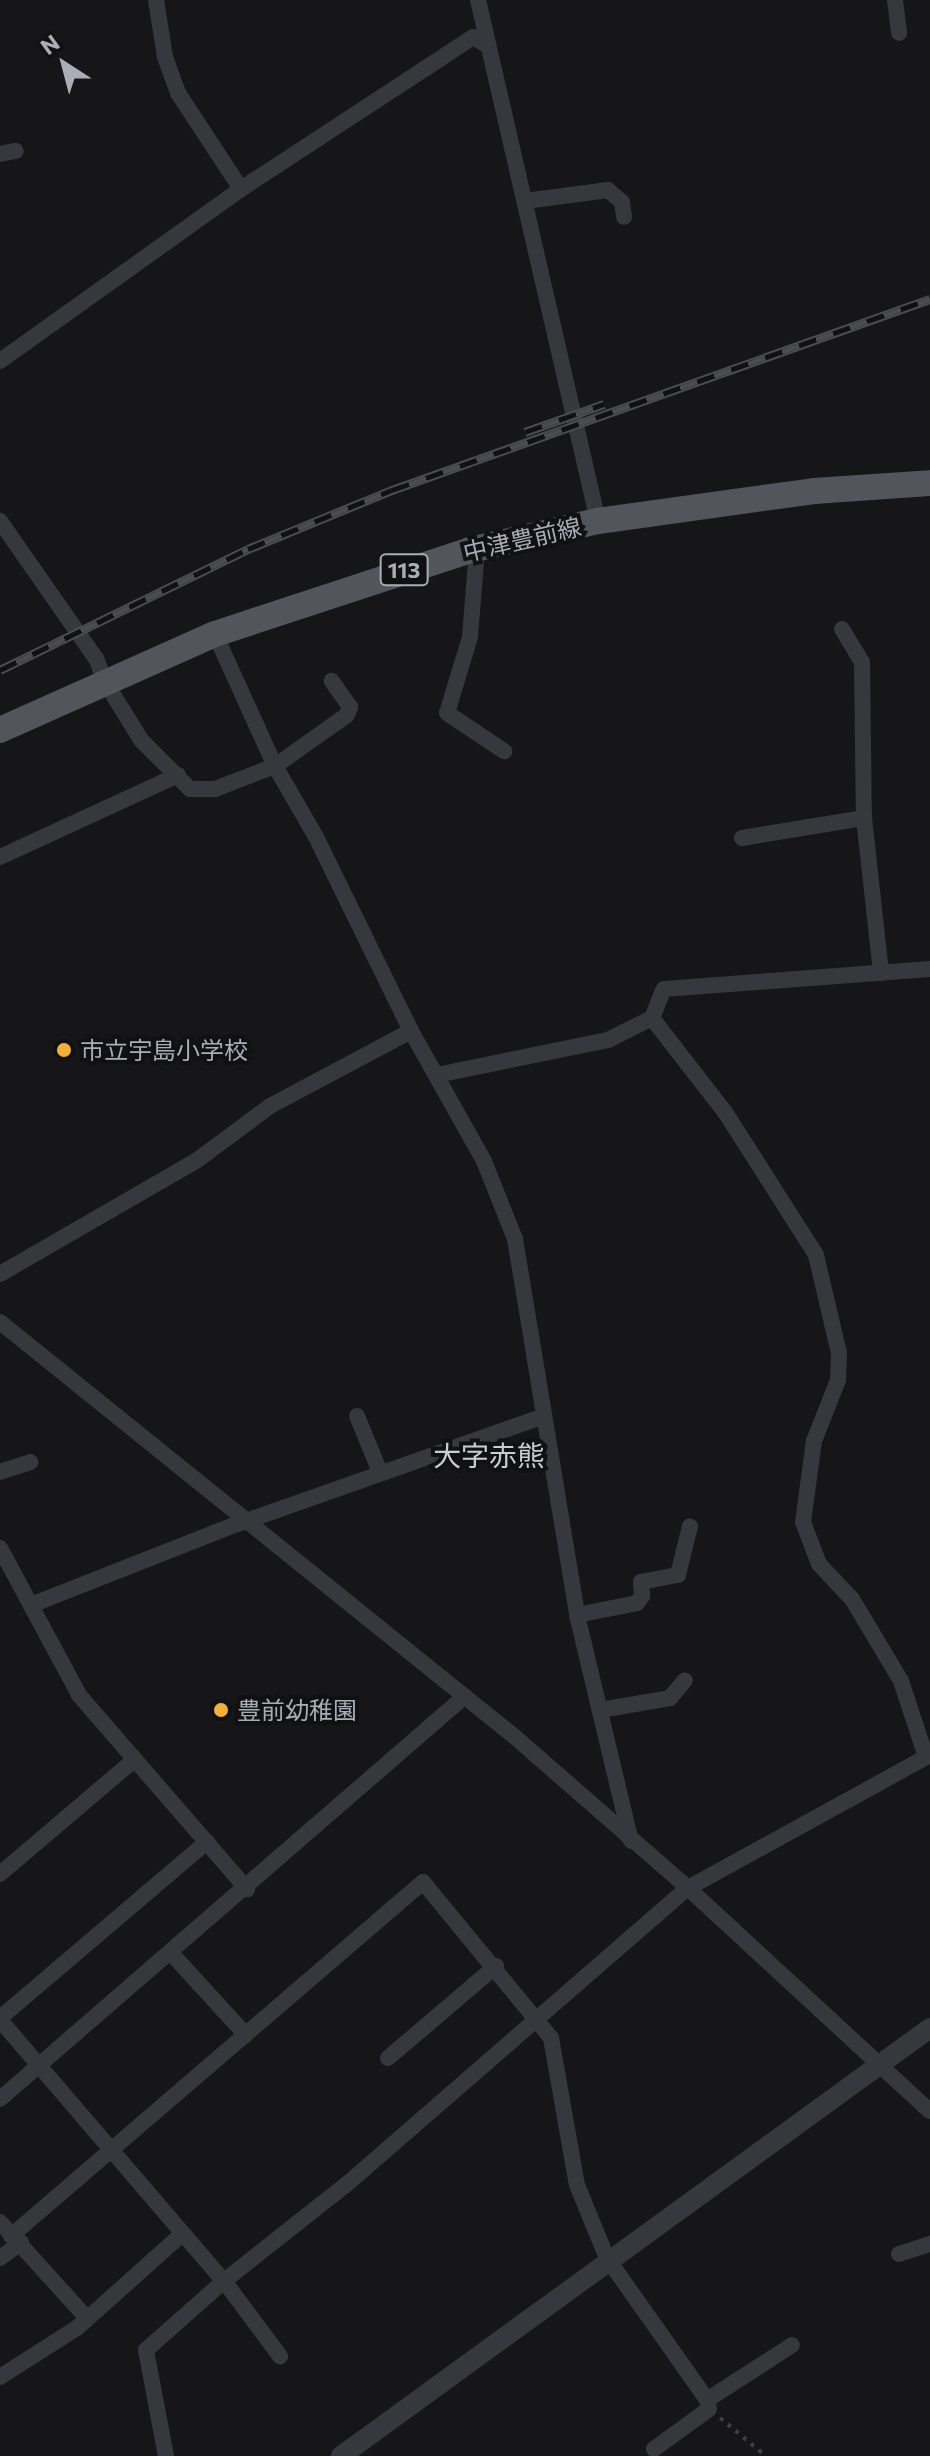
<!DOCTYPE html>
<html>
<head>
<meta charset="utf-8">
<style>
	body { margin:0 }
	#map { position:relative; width:930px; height:2456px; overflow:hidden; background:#161618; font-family:Commissioner,"Noto Sans JP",sans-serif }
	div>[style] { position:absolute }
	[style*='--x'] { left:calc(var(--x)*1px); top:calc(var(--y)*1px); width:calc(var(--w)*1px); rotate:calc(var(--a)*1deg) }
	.path>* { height:4px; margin-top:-2px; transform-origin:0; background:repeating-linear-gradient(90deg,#3d3f44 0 4px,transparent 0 10px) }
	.minor>* { height:16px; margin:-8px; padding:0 8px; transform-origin:8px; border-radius:8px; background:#37383d }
	.tertiary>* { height:20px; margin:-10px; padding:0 10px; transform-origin:10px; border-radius:10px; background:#37383d }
	.primary>* { height:26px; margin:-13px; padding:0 13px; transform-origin:13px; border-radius:13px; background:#53555c }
	.rail>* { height:9px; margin-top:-4.5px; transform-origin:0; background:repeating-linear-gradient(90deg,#111113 0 18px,#4a4c52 0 36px); box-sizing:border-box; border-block:2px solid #4a4c52 }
	.dots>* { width:22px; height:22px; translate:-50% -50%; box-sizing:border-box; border:4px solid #111113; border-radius:50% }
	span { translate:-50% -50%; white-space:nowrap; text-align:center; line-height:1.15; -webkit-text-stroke:8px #111113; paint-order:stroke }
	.shield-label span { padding:2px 6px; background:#111113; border:2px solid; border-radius:6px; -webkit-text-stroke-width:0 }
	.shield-label { font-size:22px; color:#a8adb8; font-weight:700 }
	.street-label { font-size:24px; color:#a8adb8 }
	.poi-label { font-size:24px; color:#a8adb8 }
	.left { translate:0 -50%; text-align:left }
	.quarter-label { font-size:28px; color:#c9ccd4 }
	.north { position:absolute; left:24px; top:24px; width:80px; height:80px; -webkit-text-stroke:6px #111113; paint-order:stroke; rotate:324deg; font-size:22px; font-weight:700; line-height:32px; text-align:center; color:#a8adb8 }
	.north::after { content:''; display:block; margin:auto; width:28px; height:36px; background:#a8adb8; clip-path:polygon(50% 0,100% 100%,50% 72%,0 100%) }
</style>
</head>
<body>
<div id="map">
	<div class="path">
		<div style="--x:720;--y:2418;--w:60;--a:39.6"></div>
	</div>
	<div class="minor">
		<div style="--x:156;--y:0;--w:58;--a:81"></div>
		<div style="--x:165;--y:57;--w:38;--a:70"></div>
		<div style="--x:178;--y:93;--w:115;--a:56.7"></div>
		<div style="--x:478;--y:0;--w:535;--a:77.03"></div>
		<div style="--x:895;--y:0;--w:33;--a:83"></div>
		<div style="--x:0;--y:154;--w:16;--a:-11"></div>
		<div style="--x:525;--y:201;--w:84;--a:-7.5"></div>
		<div style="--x:608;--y:190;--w:18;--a:41"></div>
		<div style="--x:622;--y:202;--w:15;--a:82"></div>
		<div style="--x:0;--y:361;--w:296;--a:-35.5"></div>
		<div style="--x:241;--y:189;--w:221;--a:-33.2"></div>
		<div style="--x:426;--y:68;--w:56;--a:-33.4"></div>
		<div style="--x:473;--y:37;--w:17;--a:31"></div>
		<div style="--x:0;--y:521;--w:169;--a:55.1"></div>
		<div style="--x:97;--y:660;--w:21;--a:71"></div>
		<div style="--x:104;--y:680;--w:70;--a:58.3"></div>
		<div style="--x:141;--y:740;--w:69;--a:45"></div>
		<div style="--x:190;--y:789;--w:25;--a:0"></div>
		<div style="--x:215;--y:789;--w:64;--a:-21"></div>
		<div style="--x:275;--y:766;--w:88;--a:-35.3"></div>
		<div style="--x:347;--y:715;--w:9;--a:-69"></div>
		<div style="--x:350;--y:707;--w:32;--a:-125"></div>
		<div style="--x:477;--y:548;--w:89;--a:94.5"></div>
		<div style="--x:470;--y:637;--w:79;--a:106.8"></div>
		<div style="--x:447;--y:713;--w:69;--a:33.7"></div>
		<div style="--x:842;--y:629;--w:39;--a:59"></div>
		<div style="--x:862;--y:662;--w:156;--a:89.3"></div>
		<div style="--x:215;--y:634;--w:145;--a:65.6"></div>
		<div style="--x:275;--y:766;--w:82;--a:60"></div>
		<div style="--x:316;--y:837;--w:216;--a:63.9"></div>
		<div style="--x:411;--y:1031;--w:149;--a:60.7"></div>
		<div style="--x:484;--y:1161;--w:84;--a:68.3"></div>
		<div style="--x:515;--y:1239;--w:381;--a:80.6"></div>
		<div style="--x:577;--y:1615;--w:232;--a:76.6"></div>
		<div style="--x:742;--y:838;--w:124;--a:-9.3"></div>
		<div style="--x:864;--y:818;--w:156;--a:83.7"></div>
		<div style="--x:0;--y:857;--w:196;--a:-24.7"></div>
		<div style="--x:652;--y:1018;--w:119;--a:52.2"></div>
		<div style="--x:725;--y:1112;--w:169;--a:57.5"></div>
		<div style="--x:816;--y:1255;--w:101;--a:76.8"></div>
		<div style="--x:839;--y:1353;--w:27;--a:92"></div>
		<div style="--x:838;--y:1380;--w:66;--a:111.5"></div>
		<div style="--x:814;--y:1441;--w:82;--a:97.7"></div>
		<div style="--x:803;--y:1522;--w:45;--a:69.1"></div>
		<div style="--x:819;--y:1564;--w:48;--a:46.7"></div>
		<div style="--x:852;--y:1599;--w:96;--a:59.1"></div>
		<div style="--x:901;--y:1681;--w:80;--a:71.8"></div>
		<div style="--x:437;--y:1075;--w:175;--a:-11.6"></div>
		<div style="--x:608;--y:1040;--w:49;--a:-26.6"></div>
		<div style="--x:652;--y:1018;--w:31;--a:-68"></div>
		<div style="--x:664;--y:989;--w:267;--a:-4.3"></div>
		<div style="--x:0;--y:1274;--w:226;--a:-30"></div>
		<div style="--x:196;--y:1161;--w:92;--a:-36.6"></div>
		<div style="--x:270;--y:1106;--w:160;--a:-28"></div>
		<div style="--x:0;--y:1322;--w:661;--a:38.86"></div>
		<div style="--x:515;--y:1737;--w:230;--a:41.1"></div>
		<div style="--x:688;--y:1888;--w:329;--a:42.7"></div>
		<div style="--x:357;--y:1416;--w:61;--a:67.7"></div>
		<div style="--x:0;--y:1472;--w:32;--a:-18"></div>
		<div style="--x:0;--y:1548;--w:167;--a:61.7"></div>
		<div style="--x:79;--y:1695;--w:257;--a:49.1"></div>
		<div style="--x:31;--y:1605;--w:213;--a:-21.5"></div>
		<div style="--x:229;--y:1527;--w:334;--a:-19.4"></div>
		<div style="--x:577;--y:1615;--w:61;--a:-11.3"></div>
		<div style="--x:637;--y:1603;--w:9;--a:-54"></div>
		<div style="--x:642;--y:1596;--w:14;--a:-94"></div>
		<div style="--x:641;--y:1582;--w:38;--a:-11"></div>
		<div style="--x:678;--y:1575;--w:50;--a:-76.2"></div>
		<div style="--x:600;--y:1710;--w:71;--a:-9.7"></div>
		<div style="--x:670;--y:1698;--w:23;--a:-50"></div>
		<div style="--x:0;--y:1874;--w:177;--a:-40.4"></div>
		<div style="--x:171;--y:1953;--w:111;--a:47.6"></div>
		<div style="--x:0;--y:2018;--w:272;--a:-40.4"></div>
		<div style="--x:0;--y:2020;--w:344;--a:49.4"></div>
		<div style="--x:224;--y:2281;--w:157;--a:-38.3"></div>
		<div style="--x:347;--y:2184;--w:452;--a:-41"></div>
		<div style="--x:688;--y:1888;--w:276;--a:-28.8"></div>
		<div style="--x:388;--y:2058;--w:142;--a:-40.4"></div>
		<div style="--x:0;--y:2099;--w:615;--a:-40.91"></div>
		<div style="--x:0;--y:2222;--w:127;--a:47.9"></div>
		<div style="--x:11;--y:2236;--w:543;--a:-40.67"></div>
		<div style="--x:423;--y:1882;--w:202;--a:50.6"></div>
		<div style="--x:551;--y:2038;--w:149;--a:80"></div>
		<div style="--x:577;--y:2185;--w:79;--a:67.7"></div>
		<div style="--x:607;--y:2258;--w:174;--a:54.8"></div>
		<div style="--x:707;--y:2400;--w:9;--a:77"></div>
		<div style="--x:709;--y:2409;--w:68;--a:144"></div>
		<div style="--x:899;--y:2254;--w:33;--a:-18"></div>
		<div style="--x:0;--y:2258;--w:26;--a:-36"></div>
		<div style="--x:0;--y:2377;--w:91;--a:-32.5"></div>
		<div style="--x:77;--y:2328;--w:141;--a:-41.8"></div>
		<div style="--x:707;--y:2400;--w:101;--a:-32.9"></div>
		<div style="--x:166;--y:2456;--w:108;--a:-100.7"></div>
		<div style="--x:146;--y:2350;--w:104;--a:-41.5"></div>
		<div style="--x:224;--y:2281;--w:94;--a:53.3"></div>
	</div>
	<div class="tertiary">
		<div style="--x:341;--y:2456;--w:728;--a:-36"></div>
	</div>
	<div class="primary">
		<div style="--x:0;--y:730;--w:235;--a:-24.1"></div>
		<div style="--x:215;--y:634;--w:268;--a:-18.2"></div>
		<div style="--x:470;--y:550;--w:131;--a:-12.8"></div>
		<div style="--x:598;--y:521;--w:218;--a:-7.9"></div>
		<div style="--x:814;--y:491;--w:116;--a:-3.9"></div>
	</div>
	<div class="rail">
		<div style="--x:525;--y:432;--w:84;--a:-19.5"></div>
		<div style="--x:0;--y:670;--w:276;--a:-26"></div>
		<div style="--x:248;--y:549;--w:156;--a:-22.3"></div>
		<div style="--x:392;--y:490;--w:571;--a:-19.55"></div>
	</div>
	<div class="dots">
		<div style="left:64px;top:1050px;background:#f2b134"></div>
		<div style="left:221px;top:1710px;background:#f2b134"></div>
	</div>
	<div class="shield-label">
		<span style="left:404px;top:570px">113</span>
	</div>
	<div class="street-label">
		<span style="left:522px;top:539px;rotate:-13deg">中津豊前線</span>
	</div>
	<div class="poi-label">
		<span class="left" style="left:80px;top:1050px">市立宇島小学校</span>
		<span class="left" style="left:237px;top:1710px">豊前幼稚園</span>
	</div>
	<div class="quarter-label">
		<span style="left:489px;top:1455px">大字赤熊</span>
	</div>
	<div class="north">N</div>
</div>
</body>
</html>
